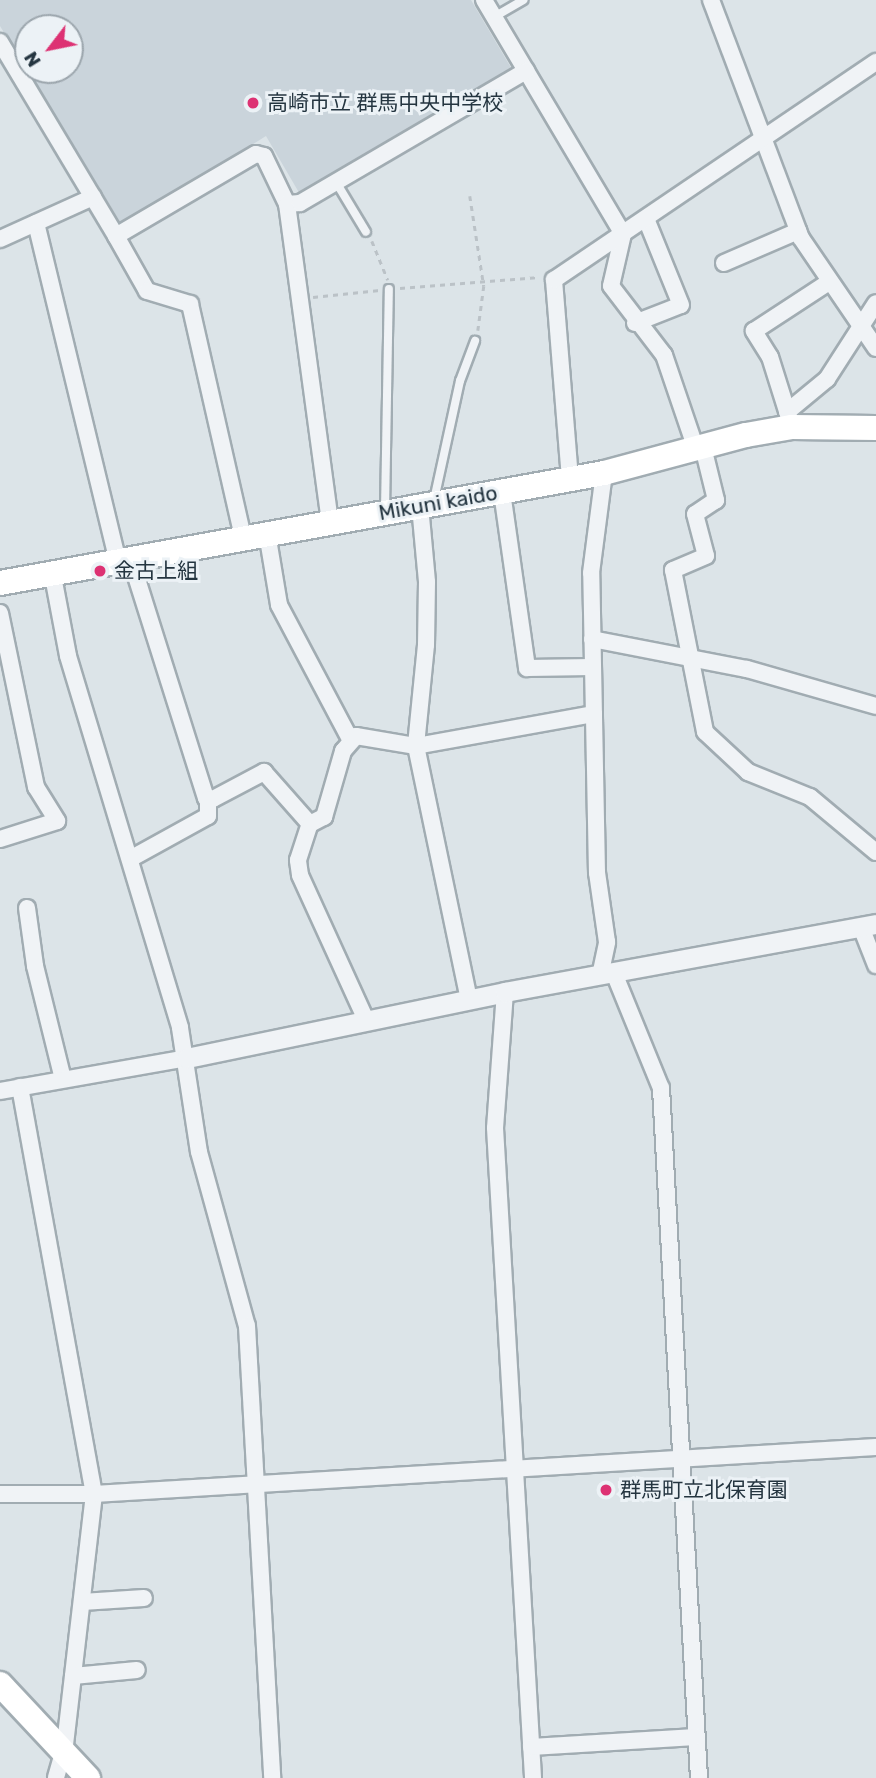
<!DOCTYPE html>
<html>
<head>
<meta charset="utf-8">
<style>
	body { margin:0 }
	#map { position:relative; width:876px; height:1778px; overflow:hidden; background:#dce4e8; font-family:Rubik,"Noto Sans JP",sans-serif }
	div>[style] { position:absolute }
	[style*='--x'] { left:calc(var(--x)*1px); top:calc(var(--y)*1px); width:calc(var(--w)*1px); rotate:calc(var(--a)*1deg) }
	.built>* { inset:0; background:#cad4db }
	.path>* { height:2.5px; margin-top:-1.25px; transform-origin:0; background:repeating-linear-gradient(90deg,#bbc2c7 0 5px,transparent 0 10px) }
	.roads { filter:drop-shadow(2px 0 #a1acb2) drop-shadow(-2px 0 #a1acb2) drop-shadow(0 2px #a1acb2) drop-shadow(0 -2px #a1acb2) }
	.service>* { height:8px; margin:-4px; padding:0 4px; transform-origin:4px; border-radius:4px; background:#f0f3f6 }
	.minor>* { height:16px; margin:-8px; padding:0 8px; transform-origin:8px; border-radius:8px; background:#f0f3f6 }
	.tertiary>* { height:19px; margin:-9.5px; padding:0 9.5px; transform-origin:9.5px; border-radius:9.5px; background:#f0f3f6 }
	.primary>* { height:24px; margin:-12px; padding:0 12px; transform-origin:12px; border-radius:12px; background:#fff }
	.dots>* { width:19px; height:19px; translate:-50% -50%; box-sizing:border-box; border:4px solid #ecf2f6; border-radius:50% }
	span { translate:-50% -50%; white-space:nowrap; text-align:center; line-height:1.15; -webkit-text-stroke:6px #ecf2f6; paint-order:stroke }
	.poi-label { font-size:21px; color:#243540 }
	.left { translate:0 -50%; text-align:left }
	.street-label { font-size:21px; color:#243540 }
	.north { position:absolute; left:14px; top:14px; width:70px; height:70px; box-sizing:border-box; background:#ecf2f6; border:2px solid #9ca6ad; border-radius:50%; rotate:238deg; font-size:19px; font-weight:700; line-height:28px; text-align:center; color:#243540 }
	.north::after { content:''; display:block; margin:auto; width:24px; height:32px; background:#dd3273; clip-path:polygon(50% 0,100% 100%,50% 72%,0 100%) }
</style>
</head>
<body>
<div id="map">
	<div class="built">
		<div style="clip-path:polygon(evenodd,0 0,471px 0,513px 71px,301px 196px,266px 136px,122px 225px,0 26px,0 0,28px 28px,70px 28px,70px 70px,28px 70px,28px 28px)"></div>
	</div>
	<div class="path">
		<div style="--x:470;--y:196;--w:91;--a:81.2"></div>
		<div style="--x:484;--y:286;--w:45;--a:97.6"></div>
		<div style="--x:372;--y:241;--w:42;--a:67.7"></div>
		<div style="--x:400;--y:288;--w:140;--a:-4.5"></div>
		<div style="--x:313;--y:297;--w:67;--a:-6"></div>
	</div>
	<div class="roads">
		<div class="service">
			<div style="--x:494;--y:17;--w:34;--a:-30"></div>
			<div style="--x:336;--y:182;--w:58;--a:59"></div>
			<div style="--x:434;--y:500;--w:122;--a:-77.7"></div>
			<div style="--x:460;--y:381;--w:43;--a:-69.4"></div>
			<div style="--x:385;--y:510;--w:221;--a:-89"></div>
		</div>
		<div class="minor">
			<div style="--x:484;--y:0;--w:272;--a:59.3"></div>
			<div style="--x:623;--y:234;--w:53;--a:103"></div>
			<div style="--x:611;--y:286;--w:87;--a:52.5"></div>
			<div style="--x:664;--y:355;--w:99;--a:71.2"></div>
			<div style="--x:711;--y:0;--w:254;--a:69.3"></div>
			<div style="--x:801;--y:238;--w:133;--a:55.7"></div>
			<div style="--x:0;--y:42;--w:226;--a:59.1"></div>
			<div style="--x:116;--y:236;--w:162;--a:-30.4"></div>
			<div style="--x:256;--y:154;--w:8;--a:14"></div>
			<div style="--x:264;--y:156;--w:53;--a:64.4"></div>
			<div style="--x:287;--y:204;--w:322;--a:82.3"></div>
			<div style="--x:287;--y:204;--w:13;--a:-4"></div>
			<div style="--x:300;--y:203;--w:262;--a:-30.3"></div>
			<div style="--x:36;--y:223;--w:346;--a:76.4"></div>
			<div style="--x:116;--y:236;--w:63;--a:60.6"></div>
			<div style="--x:147;--y:291;--w:45;--a:16.8"></div>
			<div style="--x:190;--y:304;--w:240;--a:77.2"></div>
			<div style="--x:0;--y:239;--w:102;--a:-24.3"></div>
			<div style="--x:724;--y:263;--w:81;--a:-23.4"></div>
			<div style="--x:635;--y:323;--w:49;--a:-21.4"></div>
			<div style="--x:681;--y:305;--w:93;--a:-112.1"></div>
			<div style="--x:787;--y:412;--w:52;--a:-39.5"></div>
			<div style="--x:827;--y:379;--w:90;--a:-57.2"></div>
			<div style="--x:792;--y:427;--w:73;--a:-107.4"></div>
			<div style="--x:770;--y:357;--w:31;--a:-122"></div>
			<div style="--x:754;--y:331;--w:90;--a:-33.2"></div>
			<div style="--x:703;--y:447;--w:55;--a:76.2"></div>
			<div style="--x:716;--y:500;--w:25;--a:146"></div>
			<div style="--x:695;--y:514;--w:43;--a:75.3"></div>
			<div style="--x:706;--y:556;--w:36;--a:157"></div>
			<div style="--x:673;--y:570;--w:165;--a:78.8"></div>
			<div style="--x:705;--y:732;--w:59;--a:42.9"></div>
			<div style="--x:748;--y:772;--w:67;--a:22"></div>
			<div style="--x:810;--y:797;--w:86;--a:39.8"></div>
			<div style="--x:570;--y:479;--w:200;--a:-94.6"></div>
			<div style="--x:554;--y:280;--w:389;--a:-34.1"></div>
			<div style="--x:502;--y:492;--w:178;--a:81.9"></div>
			<div style="--x:527;--y:668;--w:65;--a:-0.9"></div>
			<div style="--x:420;--y:506;--w:76;--a:84.7"></div>
			<div style="--x:427;--y:582;--w:63;--a:90.9"></div>
			<div style="--x:426;--y:645;--w:101;--a:95.7"></div>
			<div style="--x:416;--y:746;--w:258;--a:78.2"></div>
			<div style="--x:267;--y:533;--w:73;--a:80.5"></div>
			<div style="--x:279;--y:605;--w:154;--a:62.1"></div>
			<div style="--x:130;--y:557;--w:253;--a:72.5"></div>
			<div style="--x:206;--y:798;--w:7;--a:8"></div>
			<div style="--x:213;--y:799;--w:58;--a:-27.9"></div>
			<div style="--x:264;--y:772;--w:69;--a:48.5"></div>
			<div style="--x:52;--y:571;--w:86;--a:79.3"></div>
			<div style="--x:68;--y:656;--w:388;--a:73.2"></div>
			<div style="--x:180;--y:1028;--w:125;--a:81.3"></div>
			<div style="--x:199;--y:1152;--w:180;--a:74.6"></div>
			<div style="--x:247;--y:1326;--w:453;--a:86.8"></div>
			<div style="--x:0;--y:613;--w:178;--a:78.3"></div>
			<div style="--x:36;--y:787;--w:40;--a:58"></div>
			<div style="--x:57;--y:821;--w:60;--a:162.5"></div>
			<div style="--x:592;--y:639;--w:158;--a:11"></div>
			<div style="--x:747;--y:669;--w:134;--a:16"></div>
			<div style="--x:130;--y:859;--w:89;--a:-28.9"></div>
			<div style="--x:208;--y:816;--w:17;--a:-90"></div>
			<div style="--x:27;--y:908;--w:59;--a:82.1"></div>
			<div style="--x:35;--y:966;--w:116;--a:76.1"></div>
			<div style="--x:861;--y:927;--w:41;--a:68.5"></div>
			<div style="--x:614;--y:973;--w:124;--a:67.8"></div>
			<div style="--x:661;--y:1088;--w:691;--a:86.85"></div>
			<div style="--x:600;--y:976;--w:35;--a:-78"></div>
			<div style="--x:607;--y:942;--w:70;--a:-98.2"></div>
			<div style="--x:597;--y:873;--w:300;--a:-91.1"></div>
			<div style="--x:591;--y:573;--w:101;--a:-82.6"></div>
			<div style="--x:505;--y:992;--w:136;--a:94.2"></div>
			<div style="--x:495;--y:1128;--w:651;--a:86.65"></div>
			<div style="--x:366;--y:1020;--w:159;--a:-114.5"></div>
			<div style="--x:300;--y:875;--w:15;--a:-98"></div>
			<div style="--x:298;--y:860;--w:38;--a:-72"></div>
			<div style="--x:310;--y:824;--w:16;--a:-27"></div>
			<div style="--x:324;--y:817;--w:69;--a:-73.9"></div>
			<div style="--x:343;--y:751;--w:20;--a:-49"></div>
			<div style="--x:356;--y:736;--w:61;--a:9.5"></div>
			<div style="--x:416;--y:746;--w:181;--a:-10.2"></div>
			<div style="--x:20;--y:1087;--w:414;--a:79.7"></div>
			<div style="--x:94;--y:1494;--w:254;--a:96.6"></div>
			<div style="--x:65;--y:1746;--w:33;--a:106"></div>
			<div style="--x:0;--y:1091;--w:190;--a:-10"></div>
			<div style="--x:0;--y:1494;--w:94;--a:0"></div>
			<div style="--x:94;--y:1494;--w:783;--a:-3.44"></div>
			<div style="--x:82;--y:1602;--w:62;--a:-3.7"></div>
			<div style="--x:73;--y:1676;--w:64;--a:-5.4"></div>
			<div style="--x:531;--y:1747;--w:165;--a:-3.5"></div>
		</div>
		<div class="tertiary">
			<div style="--x:187;--y:1058;--w:325;--a:-11.7"></div>
			<div style="--x:505;--y:992;--w:377;--a:-10.4"></div>
		</div>
		<div class="primary">
			<div style="--x:0;--y:583;--w:614;--a:-10.32"></div>
			<div style="--x:604;--y:473;--w:147;--a:-15"></div>
			<div style="--x:746;--y:435;--w:47;--a:-9.9"></div>
			<div style="--x:792;--y:427;--w:84;--a:0.7"></div>
			<div style="--x:0;--y:1684;--w:129;--a:46.9"></div>
		</div>
	</div>
	<div class="dots">
		<div style="left:253px;top:103px;background:#dd3273"></div>
		<div style="left:100px;top:571px;background:#dd3273"></div>
		<div style="left:606px;top:1490px;background:#dd3273"></div>
	</div>
	<div class="poi-label">
		<span class="left" style="left:267px;top:103px">高崎市立 群馬中央中学校</span>
		<span class="left" style="left:114px;top:571px">金古上組</span>
		<span class="left" style="left:620px;top:1490px">群馬町立北保育園</span>
	</div>
	<div class="street-label">
		<span style="left:438px;top:503px;rotate:-10deg">Mikuni kaido</span>
	</div>
	<div class="north">N</div>
</div>
</body>
</html>
